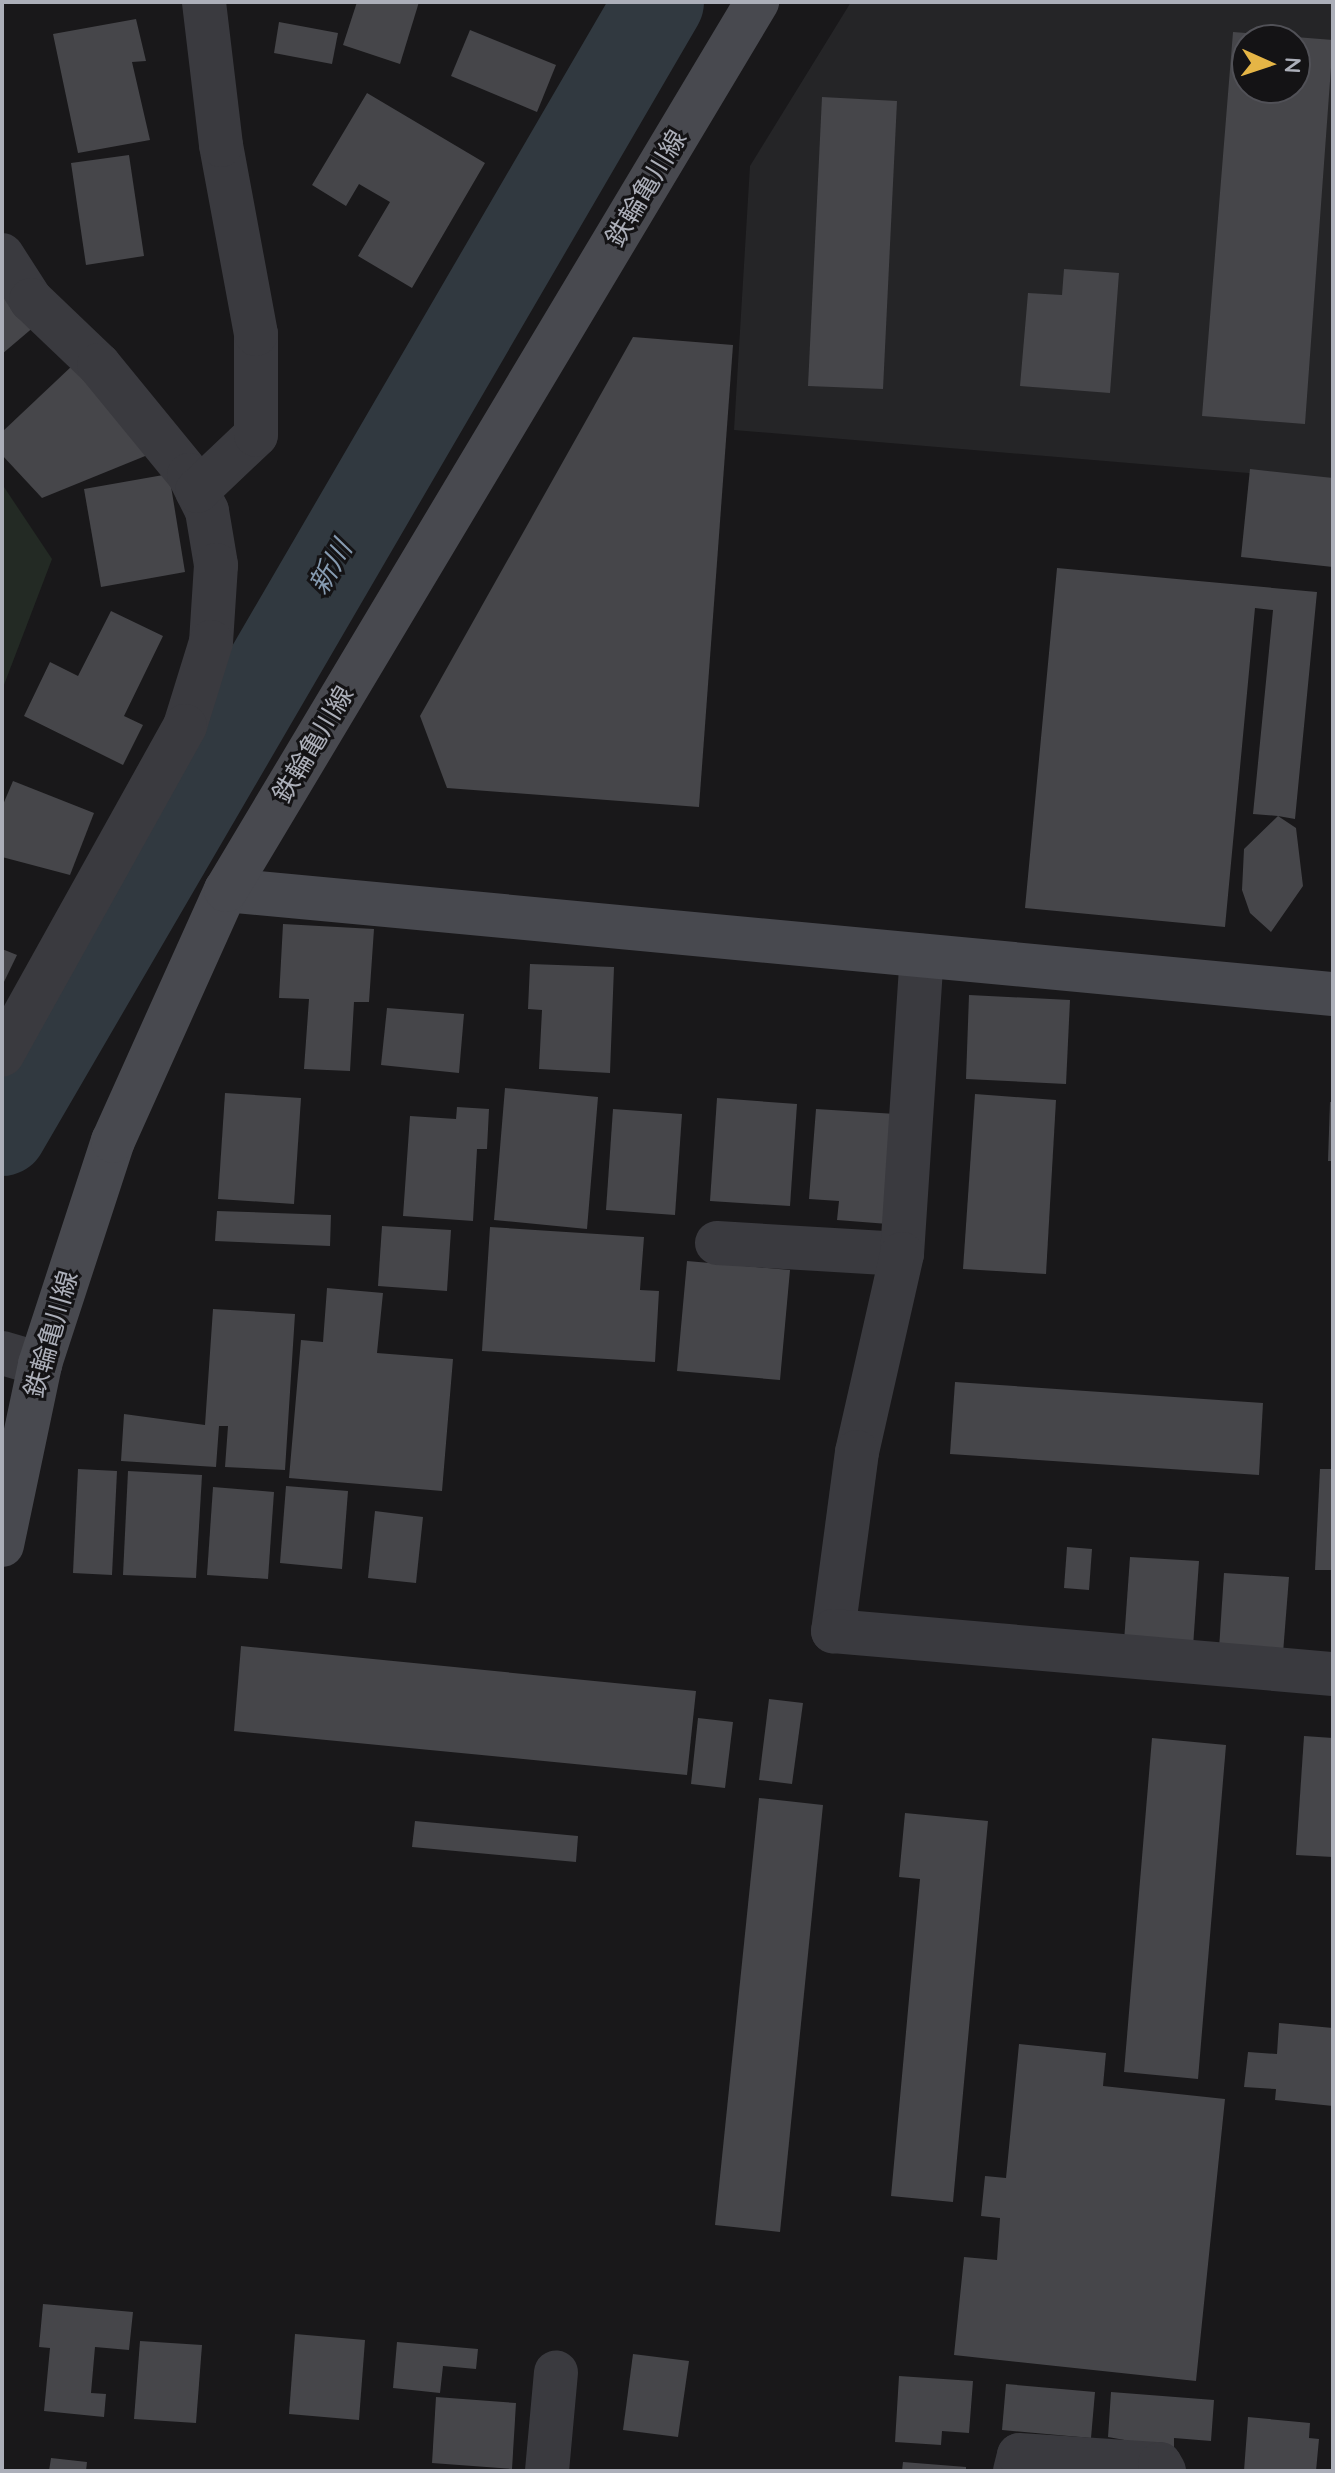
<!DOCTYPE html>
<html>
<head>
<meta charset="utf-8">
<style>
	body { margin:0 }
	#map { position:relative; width:1335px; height:2473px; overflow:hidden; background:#19181a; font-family:Quicksand,"Noto Sans JP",sans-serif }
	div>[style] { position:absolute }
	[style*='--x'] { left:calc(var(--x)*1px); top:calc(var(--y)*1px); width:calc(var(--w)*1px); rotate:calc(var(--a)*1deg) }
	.built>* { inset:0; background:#252527 }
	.green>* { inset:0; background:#232a24 }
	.river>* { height:90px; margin:-45px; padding:0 45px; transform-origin:45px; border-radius:45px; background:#313940 }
	.building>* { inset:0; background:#46464a }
	.street>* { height:44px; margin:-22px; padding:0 22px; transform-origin:22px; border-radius:22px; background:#3a3a3f }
	.secondary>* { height:44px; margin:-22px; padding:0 22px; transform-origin:22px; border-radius:22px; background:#48494f }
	span { translate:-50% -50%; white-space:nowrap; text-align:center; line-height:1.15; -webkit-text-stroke:6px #141315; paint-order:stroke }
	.street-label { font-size:26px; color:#acafb9 }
	.water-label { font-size:28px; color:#869bb1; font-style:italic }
	.frame { position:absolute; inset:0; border:4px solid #acafb9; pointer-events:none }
	.north { position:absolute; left:1231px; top:24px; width:80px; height:80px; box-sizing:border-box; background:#141315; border:2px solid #515157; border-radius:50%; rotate:93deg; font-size:22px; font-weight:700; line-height:32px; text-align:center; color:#acafb9 }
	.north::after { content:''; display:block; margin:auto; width:28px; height:36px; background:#e5b546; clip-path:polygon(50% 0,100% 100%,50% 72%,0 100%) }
</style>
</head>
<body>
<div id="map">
	<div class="built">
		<div style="clip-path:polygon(evenodd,851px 2px,1333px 2px,1333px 480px,734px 430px,750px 166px,851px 2px,1247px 40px,1295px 40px,1295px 88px,1247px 88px,1247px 40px)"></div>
	</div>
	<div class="green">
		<div style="clip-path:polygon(2px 484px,52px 559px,2px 690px)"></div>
	</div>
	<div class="river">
		<div style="--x:2;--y:1131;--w:1306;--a:-59.8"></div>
	</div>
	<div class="building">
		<div style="clip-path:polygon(357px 2px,419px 2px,400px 64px,343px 45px)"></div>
		<div style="clip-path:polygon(136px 19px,146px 61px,132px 62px,150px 140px,78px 153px,53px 34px)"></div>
		<div style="clip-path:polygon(279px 22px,338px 33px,332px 64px,274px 53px)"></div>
		<div style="clip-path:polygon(470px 30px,556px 65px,537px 112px,451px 76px)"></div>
		<div style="clip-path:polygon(evenodd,1233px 32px,1333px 40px,1305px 424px,1202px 416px,1233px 32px,1247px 40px,1295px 40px,1295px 88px,1247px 88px,1247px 40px)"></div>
		<div style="clip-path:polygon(367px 93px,485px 163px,412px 288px,358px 256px,390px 202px,359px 184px,346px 206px,312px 185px)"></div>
		<div style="clip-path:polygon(822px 97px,897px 101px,883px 389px,808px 386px)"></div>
		<div style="clip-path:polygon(129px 155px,144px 256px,86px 265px,71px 163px)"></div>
		<div style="clip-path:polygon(1064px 269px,1119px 273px,1110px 393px,1020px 386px,1028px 293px,1062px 295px)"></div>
		<div style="clip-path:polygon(2px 273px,42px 320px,2px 354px)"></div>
		<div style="clip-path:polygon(633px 337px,733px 345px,699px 807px,447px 788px,420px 716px)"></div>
		<div style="clip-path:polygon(73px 365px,155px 452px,42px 498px,2px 455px,2px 432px)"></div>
		<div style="clip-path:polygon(1250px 469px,1333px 478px,1333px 567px,1241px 557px)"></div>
		<div style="clip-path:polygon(169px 474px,185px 572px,101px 587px,84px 489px)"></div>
		<div style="clip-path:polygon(1057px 568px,1317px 592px,1295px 819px,1278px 816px,1296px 828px,1303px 886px,1271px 932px,1250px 913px,1242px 890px,1244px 849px,1278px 816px,1253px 814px,1273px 610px,1255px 608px,1225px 927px,1025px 908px)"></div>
		<div style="clip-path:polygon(111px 611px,163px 636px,124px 716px,143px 725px,123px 765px,24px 716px,50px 662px,78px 676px)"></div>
		<div style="clip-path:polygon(13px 781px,94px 813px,70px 875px,2px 857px,2px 807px)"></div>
		<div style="clip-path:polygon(283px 924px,374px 929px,369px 1002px,354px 1002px,350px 1071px,304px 1069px,309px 999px,279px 998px)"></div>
		<div style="clip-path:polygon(2px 949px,17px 955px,2px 986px)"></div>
		<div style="clip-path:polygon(530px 964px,614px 967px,610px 1073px,539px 1069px,542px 1010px,528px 1009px)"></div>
		<div style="clip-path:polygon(969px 995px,1070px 1000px,1066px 1084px,966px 1079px)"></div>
		<div style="clip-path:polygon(387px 1008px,464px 1014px,459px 1073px,381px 1065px)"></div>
		<div style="clip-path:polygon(505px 1088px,598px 1097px,587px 1229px,494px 1220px)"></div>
		<div style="clip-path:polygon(225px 1093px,301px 1098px,294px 1204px,218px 1199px)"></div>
		<div style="clip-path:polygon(975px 1094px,1056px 1100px,1046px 1274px,963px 1269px)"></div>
		<div style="clip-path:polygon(717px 1098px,797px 1104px,790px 1206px,710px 1201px)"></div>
		<div style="clip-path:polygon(1330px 1102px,1333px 1102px,1333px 1161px,1328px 1161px)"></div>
		<div style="clip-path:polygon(457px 1107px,489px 1109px,487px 1149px,477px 1149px,473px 1221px,403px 1216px,410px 1116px,456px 1119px)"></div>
		<div style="clip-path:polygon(613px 1109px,682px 1114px,675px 1215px,606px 1210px)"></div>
		<div style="clip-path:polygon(816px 1109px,896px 1114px,888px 1224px,837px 1220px,839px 1201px,809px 1199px)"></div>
		<div style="clip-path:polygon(217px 1211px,331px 1215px,330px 1246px,215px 1241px)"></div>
		<div style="clip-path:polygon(382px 1226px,451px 1230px,447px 1291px,378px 1286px)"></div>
		<div style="clip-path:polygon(490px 1227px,644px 1237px,640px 1290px,659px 1291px,655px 1362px,482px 1351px)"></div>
		<div style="clip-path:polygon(687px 1261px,790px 1270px,780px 1380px,677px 1371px)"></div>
		<div style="clip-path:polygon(327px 1288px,383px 1293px,377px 1353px,453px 1359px,442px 1491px,289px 1478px,301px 1340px,323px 1342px)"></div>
		<div style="clip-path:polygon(213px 1309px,295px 1314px,285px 1470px,225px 1467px,228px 1426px,219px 1426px,216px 1467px,121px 1461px,124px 1414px,205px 1425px)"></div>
		<div style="clip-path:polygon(955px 1382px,1263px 1403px,1259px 1475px,950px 1454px)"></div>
		<div style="clip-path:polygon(78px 1469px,117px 1471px,112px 1575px,73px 1573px)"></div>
		<div style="clip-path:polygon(1320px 1469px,1333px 1469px,1333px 1570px,1315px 1570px)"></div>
		<div style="clip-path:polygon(128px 1471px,202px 1475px,196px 1578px,123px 1575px)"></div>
		<div style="clip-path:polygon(286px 1486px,348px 1491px,342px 1569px,280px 1563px)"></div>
		<div style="clip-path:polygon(213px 1487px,274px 1492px,268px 1579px,207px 1575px)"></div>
		<div style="clip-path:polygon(375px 1511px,423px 1517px,416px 1583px,368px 1578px)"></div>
		<div style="clip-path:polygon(1067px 1547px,1092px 1549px,1089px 1590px,1064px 1588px)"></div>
		<div style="clip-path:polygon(1130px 1557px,1199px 1561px,1192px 1661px,1123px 1656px)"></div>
		<div style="clip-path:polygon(1224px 1573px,1289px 1577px,1283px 1653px,1219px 1649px)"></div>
		<div style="clip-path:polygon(241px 1646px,696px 1691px,687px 1775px,234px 1731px)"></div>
		<div style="clip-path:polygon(769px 1699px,803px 1703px,792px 1784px,759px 1780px)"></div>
		<div style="clip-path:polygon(698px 1718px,733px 1722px,725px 1788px,691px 1784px)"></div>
		<div style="clip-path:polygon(1304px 1736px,1333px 1738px,1333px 1857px,1296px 1855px)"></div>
		<div style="clip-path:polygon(1152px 1738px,1226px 1745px,1198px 2079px,1124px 2072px)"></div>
		<div style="clip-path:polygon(759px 1798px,823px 1805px,780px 2232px,715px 2225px)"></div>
		<div style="clip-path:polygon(905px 1813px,988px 1821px,953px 2202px,891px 2196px,920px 1879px,899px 1877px)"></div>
		<div style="clip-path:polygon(415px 1821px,578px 1836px,576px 1862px,412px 1847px)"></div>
		<div style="clip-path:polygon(1279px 2023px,1333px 2028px,1333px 2106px,1275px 2100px,1276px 2089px,1244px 2087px,1248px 2052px,1277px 2054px)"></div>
		<div style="clip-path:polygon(1019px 2044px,1106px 2053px,1103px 2086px,1225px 2099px,1196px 2381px,954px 2355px,964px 2257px,997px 2260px,1000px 2218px,981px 2216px,985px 2176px,1006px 2178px)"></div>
		<div style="clip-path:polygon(43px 2304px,133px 2312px,129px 2350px,95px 2347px,91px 2393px,106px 2394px,104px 2417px,44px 2411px,50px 2348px,39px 2347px)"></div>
		<div style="clip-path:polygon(295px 2334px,365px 2340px,359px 2420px,289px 2414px)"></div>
		<div style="clip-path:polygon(140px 2341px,202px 2345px,196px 2423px,134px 2419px)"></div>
		<div style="clip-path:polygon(397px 2342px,478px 2349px,476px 2369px,443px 2366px,440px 2393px,393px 2388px)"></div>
		<div style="clip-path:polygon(633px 2354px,689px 2361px,678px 2437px,623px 2430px)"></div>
		<div style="clip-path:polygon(899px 2376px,973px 2381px,969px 2433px,942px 2431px,941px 2445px,895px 2442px)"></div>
		<div style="clip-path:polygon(1006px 2384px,1095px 2392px,1091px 2438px,1002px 2430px)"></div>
		<div style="clip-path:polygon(1111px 2392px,1214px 2400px,1211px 2441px,1174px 2438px,1174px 2449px,1108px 2437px)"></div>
		<div style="clip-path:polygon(436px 2397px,516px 2403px,512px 2469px,432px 2463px)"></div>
		<div style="clip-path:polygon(1248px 2417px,1310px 2423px,1309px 2438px,1319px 2439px,1316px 2471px,1244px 2471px)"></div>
		<div style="clip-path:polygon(51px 2458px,87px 2462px,86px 2471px,49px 2471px)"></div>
		<div style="clip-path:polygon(903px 2462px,966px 2467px,966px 2471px,902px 2471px)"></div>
	</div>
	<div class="street">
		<div style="--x:2;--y:255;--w:54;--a:57.2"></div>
		<div style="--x:31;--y:300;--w:94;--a:43.7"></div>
		<div style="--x:99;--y:365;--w:142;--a:50.7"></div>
		<div style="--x:189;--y:475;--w:40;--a:63.4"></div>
		<div style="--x:207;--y:511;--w:55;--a:80.5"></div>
		<div style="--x:216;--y:565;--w:77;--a:93.7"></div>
		<div style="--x:211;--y:642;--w:88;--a:107.2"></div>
		<div style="--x:185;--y:726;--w:376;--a:119.1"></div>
		<div style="--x:197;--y:491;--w:81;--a:-43.5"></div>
		<div style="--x:256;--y:435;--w:101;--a:-90"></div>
		<div style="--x:256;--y:334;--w:192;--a:-100.5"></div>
		<div style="--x:221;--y:145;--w:144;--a:-96.8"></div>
		<div style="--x:717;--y:1243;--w:185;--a:3.4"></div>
		<div style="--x:902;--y:1254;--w:299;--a:-86.2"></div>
		<div style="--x:902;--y:1254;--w:203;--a:102.8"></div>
		<div style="--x:857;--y:1452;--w:181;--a:97.6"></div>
		<div style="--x:833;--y:1631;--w:502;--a:4.92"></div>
		<div style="--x:2;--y:1353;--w:40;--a:16"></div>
		<div style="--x:547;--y:2471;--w:99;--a:-84.8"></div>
		<div style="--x:1015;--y:2471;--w:16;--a:-76"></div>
		<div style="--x:1019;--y:2455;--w:141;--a:3.7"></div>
		<div style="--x:1160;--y:2464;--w:8;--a:60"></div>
	</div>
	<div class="secondary">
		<div style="--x:226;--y:890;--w:1112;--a:5.37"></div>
		<div style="--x:2;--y:1545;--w:185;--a:-78.1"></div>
		<div style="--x:40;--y:1364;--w:235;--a:-71.9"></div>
		<div style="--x:113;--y:1141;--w:275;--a:-65.8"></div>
		<div style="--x:226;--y:890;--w:1035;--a:-59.12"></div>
	</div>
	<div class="street-label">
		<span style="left:646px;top:188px;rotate:-59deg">鉄輪亀川線</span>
		<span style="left:313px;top:744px;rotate:-59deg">鉄輪亀川線</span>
		<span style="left:51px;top:1334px;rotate:-74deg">鉄輪亀川線</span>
	</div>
	<div class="water-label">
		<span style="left:330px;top:567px;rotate:-60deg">新川</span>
	</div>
	<div class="frame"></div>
	<div class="north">N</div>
</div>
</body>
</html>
